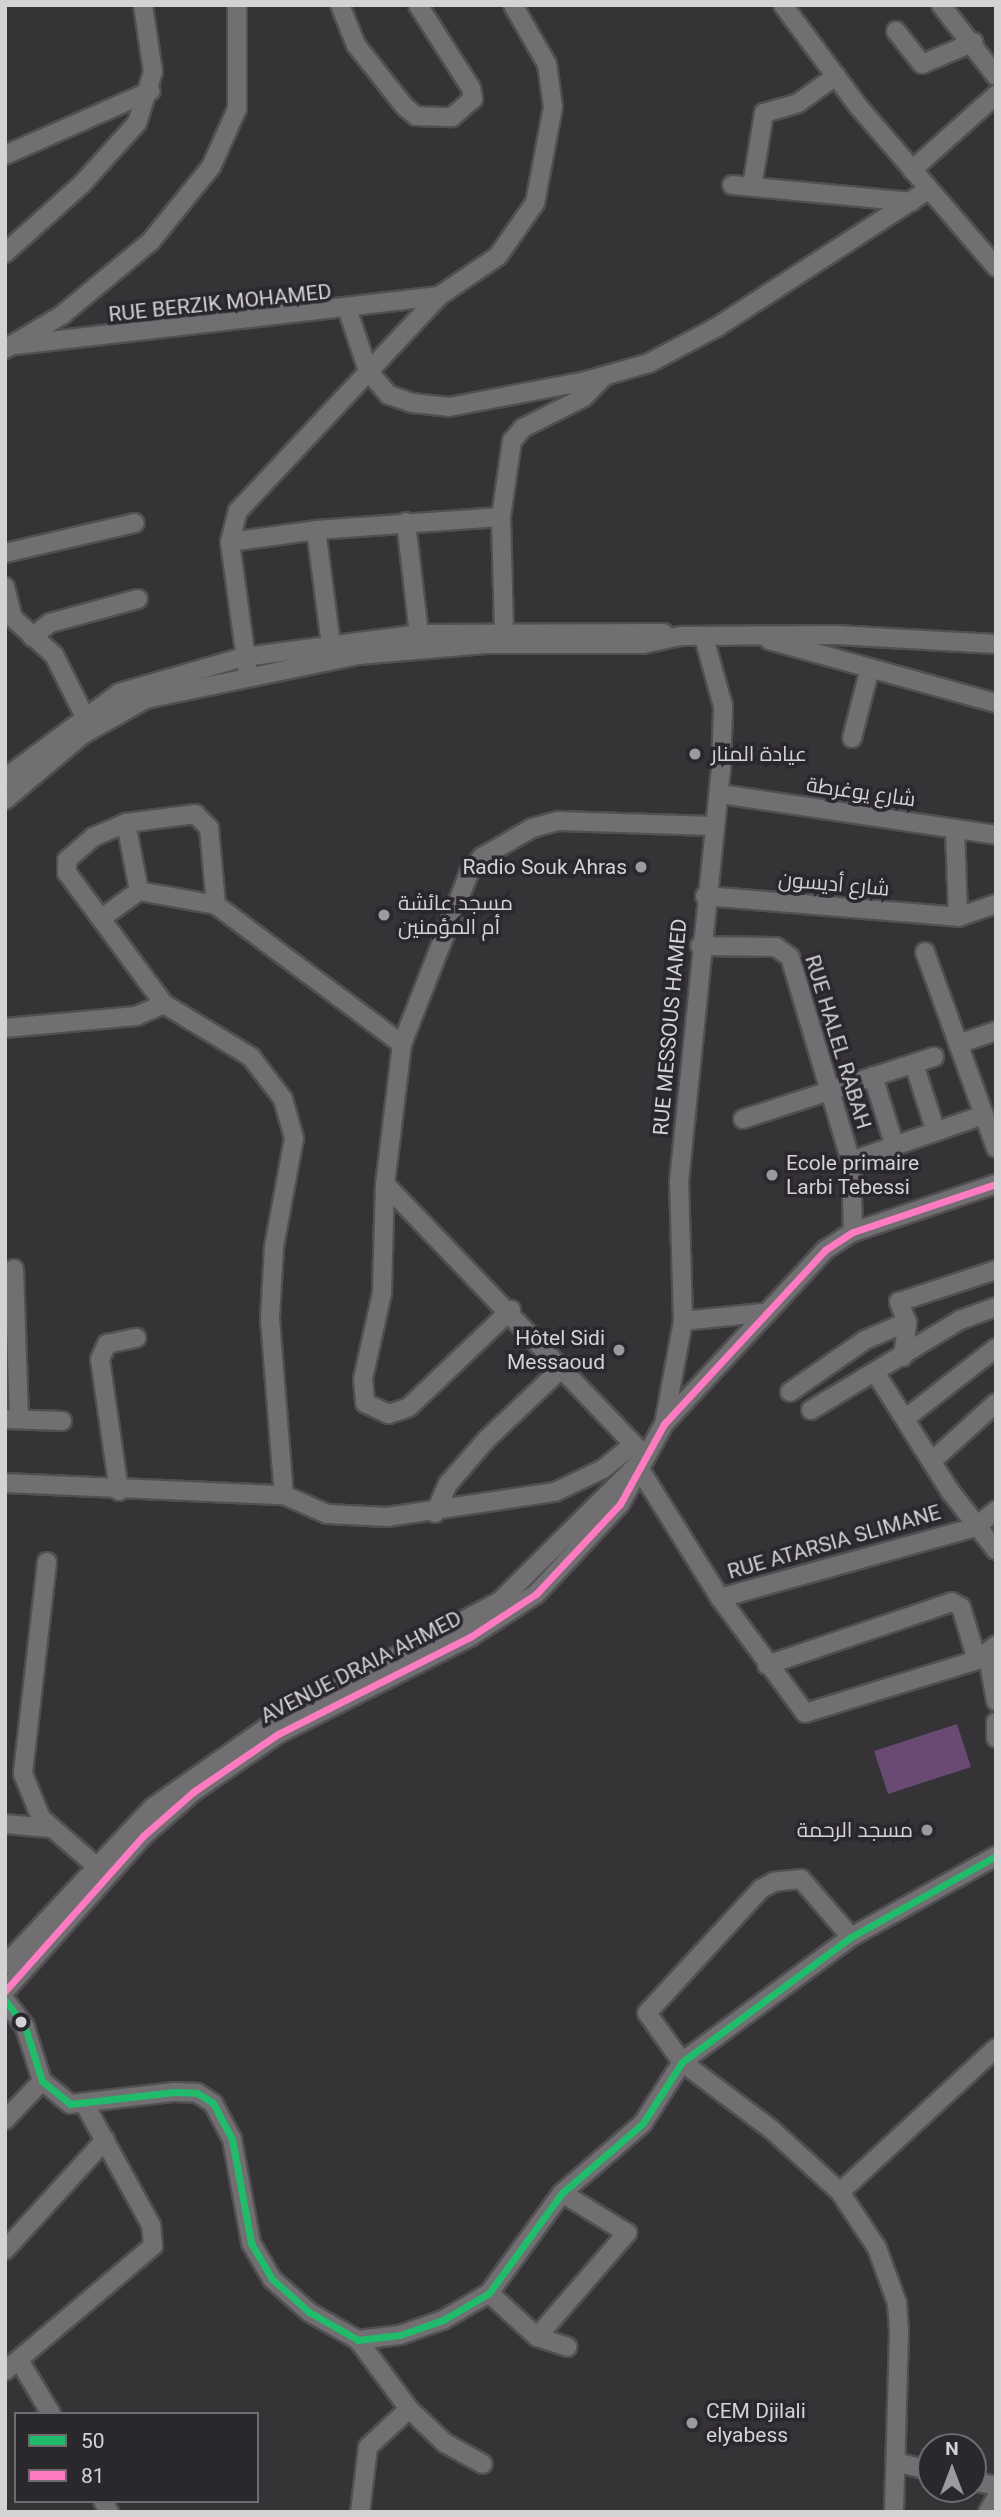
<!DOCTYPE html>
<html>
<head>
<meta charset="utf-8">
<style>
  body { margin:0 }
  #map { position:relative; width:1001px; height:2517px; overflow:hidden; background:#353336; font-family:Roboto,Cairo,sans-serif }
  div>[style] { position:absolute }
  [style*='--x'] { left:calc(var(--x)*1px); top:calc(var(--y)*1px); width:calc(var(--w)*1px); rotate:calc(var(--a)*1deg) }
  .green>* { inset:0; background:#684a73 }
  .roads { filter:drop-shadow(2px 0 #514f51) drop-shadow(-2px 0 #514f51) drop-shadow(0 2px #514f51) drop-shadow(0 -2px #514f51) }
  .minor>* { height:18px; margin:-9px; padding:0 9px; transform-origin:9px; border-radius:9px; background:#716f72 }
  .bus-1>* { height:7px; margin:-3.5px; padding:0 3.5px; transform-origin:3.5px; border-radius:3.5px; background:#20bc6c }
  .bus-2>* { height:7px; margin:-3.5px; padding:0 3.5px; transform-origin:3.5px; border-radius:3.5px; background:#fe7ac1 }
  .dots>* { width:19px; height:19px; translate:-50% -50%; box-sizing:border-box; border:4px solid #2b282d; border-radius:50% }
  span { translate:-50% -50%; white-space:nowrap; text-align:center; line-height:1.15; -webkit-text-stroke:7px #2b282d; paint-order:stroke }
  .street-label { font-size:21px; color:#d4d2d4 }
  .poi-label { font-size:21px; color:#d4d2d4 }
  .left { translate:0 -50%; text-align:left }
  .right { translate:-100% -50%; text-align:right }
  .frame { position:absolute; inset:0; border:7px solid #d4d2d4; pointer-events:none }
  .legend { position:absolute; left:14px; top:2412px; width:245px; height:91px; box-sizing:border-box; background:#2b282d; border:2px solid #6f6c70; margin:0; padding:9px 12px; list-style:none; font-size:21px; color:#d4d2d4 }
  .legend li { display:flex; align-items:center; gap:14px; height:35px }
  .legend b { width:35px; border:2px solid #6f6c70 }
  .north { position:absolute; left:917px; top:2433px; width:70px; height:70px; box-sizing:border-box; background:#2b282d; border:2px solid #6f6c70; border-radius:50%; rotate:0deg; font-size:19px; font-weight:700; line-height:28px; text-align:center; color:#d4d2d4 }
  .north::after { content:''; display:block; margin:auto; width:24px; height:32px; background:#9c9a9d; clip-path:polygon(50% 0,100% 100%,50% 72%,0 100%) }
</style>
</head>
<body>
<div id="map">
  <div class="green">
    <i style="clip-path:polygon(957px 1724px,971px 1767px,888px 1794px,874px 1751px)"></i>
  </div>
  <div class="roads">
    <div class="minor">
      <i style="--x:340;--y:5;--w:43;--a:68.2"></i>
      <i style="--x:356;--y:45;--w:79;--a:51.7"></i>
      <i style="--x:405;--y:107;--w:14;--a:39"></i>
      <i style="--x:416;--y:116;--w:36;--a:2"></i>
      <i style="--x:452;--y:117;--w:28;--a:-41"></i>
      <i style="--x:473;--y:99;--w:11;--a:-100"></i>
      <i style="--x:471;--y:88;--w:98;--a:-122.6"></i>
      <i style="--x:783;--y:5;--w:126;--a:53.4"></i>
      <i style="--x:858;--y:106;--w:212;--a:49.4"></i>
      <i style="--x:941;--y:5;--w:90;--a:52.2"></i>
      <i style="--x:896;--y:31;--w:42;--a:51.8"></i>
      <i style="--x:922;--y:64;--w:56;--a:-22.9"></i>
      <i style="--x:5;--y:155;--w:159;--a:-23.7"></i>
      <i style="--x:912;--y:170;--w:113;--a:-41.8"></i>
      <i style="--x:732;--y:185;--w:180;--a:5.4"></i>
      <i style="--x:752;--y:187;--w:75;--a:-80.8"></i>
      <i style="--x:764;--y:113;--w:35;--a:-16"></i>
      <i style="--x:798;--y:103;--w:47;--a:-35.4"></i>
      <i style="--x:5;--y:253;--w:103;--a:-41.9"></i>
      <i style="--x:82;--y:184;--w:82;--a:-48"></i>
      <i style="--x:137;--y:123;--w:53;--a:-72.6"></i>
      <i style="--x:153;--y:72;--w:68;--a:-98.5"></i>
      <i style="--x:348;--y:311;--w:63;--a:71.6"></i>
      <i style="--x:368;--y:371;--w:32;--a:49"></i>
      <i style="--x:389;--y:395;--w:24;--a:19"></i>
      <i style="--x:412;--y:403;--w:37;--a:6"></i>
      <i style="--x:449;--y:407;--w:139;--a:-10.7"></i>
      <i style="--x:586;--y:381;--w:66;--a:-15.9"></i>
      <i style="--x:649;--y:363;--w:77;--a:-27.9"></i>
      <i style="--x:717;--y:327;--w:252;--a:-33"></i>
      <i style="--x:16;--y:345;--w:426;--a:-6.6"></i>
      <i style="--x:5;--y:349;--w:66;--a:-30.8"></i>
      <i style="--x:62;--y:315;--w:116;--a:-39.7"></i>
      <i style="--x:151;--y:241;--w:95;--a:-51"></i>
      <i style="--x:211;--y:167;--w:64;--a:-65.9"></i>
      <i style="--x:237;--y:109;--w:104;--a:-90"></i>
      <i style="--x:406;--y:522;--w:113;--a:83.4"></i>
      <i style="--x:230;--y:542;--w:87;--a:-7.9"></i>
      <i style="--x:5;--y:553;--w:133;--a:-13"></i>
      <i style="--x:5;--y:587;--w:32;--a:76"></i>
      <i style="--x:13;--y:618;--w:55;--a:42.1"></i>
      <i style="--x:54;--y:655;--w:67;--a:63.4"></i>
      <i style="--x:504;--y:630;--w:113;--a:-91.5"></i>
      <i style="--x:501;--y:517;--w:77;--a:-81.8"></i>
      <i style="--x:512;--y:441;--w:17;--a:-50"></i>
      <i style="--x:523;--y:428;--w:68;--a:-26.9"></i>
      <i style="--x:584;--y:397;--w:29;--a:-46"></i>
      <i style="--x:32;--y:637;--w:23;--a:-38"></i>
      <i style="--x:50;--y:623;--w:91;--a:-15.3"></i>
      <i style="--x:769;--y:640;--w:236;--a:15.5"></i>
      <i style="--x:331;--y:644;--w:115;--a:-97.5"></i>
      <i style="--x:316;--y:530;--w:185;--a:-4"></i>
      <i style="--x:248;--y:674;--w:133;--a:-97.8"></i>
      <i style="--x:230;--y:542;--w:32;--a:-76"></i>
      <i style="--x:238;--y:511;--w:294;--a:-46.9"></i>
      <i style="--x:439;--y:296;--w:71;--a:-34.1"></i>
      <i style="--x:498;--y:256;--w:65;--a:-55.1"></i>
      <i style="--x:535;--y:203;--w:98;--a:-79.4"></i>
      <i style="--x:553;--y:107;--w:43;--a:-97.9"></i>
      <i style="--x:547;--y:64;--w:68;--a:-120"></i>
      <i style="--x:852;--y:738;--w:72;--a:-75.6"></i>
      <i style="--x:5;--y:778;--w:142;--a:-36.7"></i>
      <i style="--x:119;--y:693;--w:130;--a:-16.1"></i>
      <i style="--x:244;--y:657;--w:177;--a:-7.5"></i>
      <i style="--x:419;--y:634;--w:245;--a:-0.2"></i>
      <i style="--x:720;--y:794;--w:279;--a:8.4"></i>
      <i style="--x:5;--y:800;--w:101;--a:-40.2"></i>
      <i style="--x:82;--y:735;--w:73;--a:-29.4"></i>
      <i style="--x:146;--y:699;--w:217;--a:-11.7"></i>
      <i style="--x:358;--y:655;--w:128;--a:-4.9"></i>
      <i style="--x:486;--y:644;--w:157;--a:0"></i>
      <i style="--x:643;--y:644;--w:39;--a:-12"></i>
      <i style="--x:681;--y:636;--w:155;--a:-0.4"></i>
      <i style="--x:836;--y:635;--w:160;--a:3.2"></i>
      <i style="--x:126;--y:823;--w:69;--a:79.2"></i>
      <i style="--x:139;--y:891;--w:78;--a:10.3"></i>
      <i style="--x:216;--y:905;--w:232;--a:36.8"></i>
      <i style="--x:402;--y:1044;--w:141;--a:96.9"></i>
      <i style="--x:385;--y:1184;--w:109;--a:91.6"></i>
      <i style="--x:382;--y:1293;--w:88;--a:102.5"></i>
      <i style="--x:363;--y:1379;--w:24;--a:85"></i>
      <i style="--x:365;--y:1403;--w:26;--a:25"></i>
      <i style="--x:389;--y:1414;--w:21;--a:-19"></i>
      <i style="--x:409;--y:1407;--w:141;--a:-43.6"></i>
      <i style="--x:955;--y:829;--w:88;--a:88"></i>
      <i style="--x:705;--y:896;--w:254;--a:4.7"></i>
      <i style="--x:958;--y:917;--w:40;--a:-18.9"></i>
      <i style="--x:103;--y:917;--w:44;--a:-35.8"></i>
      <i style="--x:700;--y:946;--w:76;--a:0.8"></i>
      <i style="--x:776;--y:947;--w:17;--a:36"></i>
      <i style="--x:790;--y:957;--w:213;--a:73.4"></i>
      <i style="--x:851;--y:1161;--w:71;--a:88.4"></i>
      <i style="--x:925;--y:952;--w:208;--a:70.1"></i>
      <i style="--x:164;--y:1004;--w:163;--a:-126.5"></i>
      <i style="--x:67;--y:873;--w:13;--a:-90"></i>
      <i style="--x:67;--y:860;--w:35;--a:-41"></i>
      <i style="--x:93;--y:837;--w:36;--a:-23"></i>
      <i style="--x:126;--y:823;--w:70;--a:-7.4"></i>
      <i style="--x:195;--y:814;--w:20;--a:45"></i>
      <i style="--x:209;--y:828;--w:77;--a:84.8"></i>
      <i style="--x:5;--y:1028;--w:132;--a:-5.2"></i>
      <i style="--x:136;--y:1016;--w:30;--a:-23"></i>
      <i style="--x:164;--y:1004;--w:102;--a:31.3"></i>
      <i style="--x:251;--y:1057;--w:53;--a:52.7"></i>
      <i style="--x:283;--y:1099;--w:41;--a:74.2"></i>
      <i style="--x:294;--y:1138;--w:111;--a:100.4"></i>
      <i style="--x:274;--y:1247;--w:72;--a:93.2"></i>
      <i style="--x:270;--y:1319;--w:177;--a:85.5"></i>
      <i style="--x:402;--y:1044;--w:184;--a:-68.6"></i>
      <i style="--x:469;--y:873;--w:21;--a:-51"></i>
      <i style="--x:482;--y:857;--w:58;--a:-30.1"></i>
      <i style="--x:532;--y:828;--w:28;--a:-15"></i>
      <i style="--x:559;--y:821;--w:154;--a:1.9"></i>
      <i style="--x:958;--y:1044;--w:40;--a:-18.9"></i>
      <i style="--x:914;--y:1064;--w:71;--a:72.1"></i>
      <i style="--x:873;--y:1076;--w:74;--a:72.8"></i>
      <i style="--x:743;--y:1119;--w:201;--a:-18"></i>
      <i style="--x:851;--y:1161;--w:141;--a:-19.1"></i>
      <i style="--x:385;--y:1184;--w:371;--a:46.3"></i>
      <i style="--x:14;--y:1269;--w:150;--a:88.1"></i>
      <i style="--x:683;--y:1321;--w:77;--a:-5.9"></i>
      <i style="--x:903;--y:1357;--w:35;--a:-83"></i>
      <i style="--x:907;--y:1322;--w:22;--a:-112"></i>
      <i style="--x:899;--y:1302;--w:102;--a:-18.3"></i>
      <i style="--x:875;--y:1372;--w:141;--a:57.8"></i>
      <i style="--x:950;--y:1491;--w:75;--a:52.1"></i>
      <i style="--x:790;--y:1392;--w:91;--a:-34.7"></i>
      <i style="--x:865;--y:1340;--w:46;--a:-23.2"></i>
      <i style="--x:811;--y:1410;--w:174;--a:-31.1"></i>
      <i style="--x:960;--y:1320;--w:38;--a:-20"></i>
      <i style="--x:906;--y:1418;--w:114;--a:-37.9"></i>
      <i style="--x:5;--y:1419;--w:57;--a:2"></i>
      <i style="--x:664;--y:1424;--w:105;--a:-79.5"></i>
      <i style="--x:683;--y:1321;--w:139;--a:-91.6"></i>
      <i style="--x:679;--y:1182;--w:413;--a:-84.2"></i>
      <i style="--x:721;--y:771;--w:65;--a:-88.2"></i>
      <i style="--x:723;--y:706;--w:72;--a:-105.4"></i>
      <i style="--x:932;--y:1461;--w:86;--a:-42.2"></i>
      <i style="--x:637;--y:1465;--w:157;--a:58"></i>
      <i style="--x:720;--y:1598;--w:143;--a:53.5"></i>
      <i style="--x:805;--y:1713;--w:180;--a:-17.1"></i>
      <i style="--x:977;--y:1660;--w:24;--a:-38"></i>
      <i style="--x:5;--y:1483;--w:279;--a:2.5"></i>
      <i style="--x:284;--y:1495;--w:47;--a:23.8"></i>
      <i style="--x:327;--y:1514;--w:60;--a:2.9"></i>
      <i style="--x:387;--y:1517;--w:170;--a:-8.5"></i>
      <i style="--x:555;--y:1492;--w:53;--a:-25.6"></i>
      <i style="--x:603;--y:1469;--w:38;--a:-39"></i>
      <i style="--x:119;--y:1491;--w:133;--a:-98.2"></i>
      <i style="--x:100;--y:1359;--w:17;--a:-65"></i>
      <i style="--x:107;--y:1344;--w:30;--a:-12"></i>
      <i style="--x:435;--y:1513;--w:32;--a:-66"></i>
      <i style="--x:448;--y:1484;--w:58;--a:-49.2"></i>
      <i style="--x:486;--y:1440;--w:108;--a:-43.5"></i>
      <i style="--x:47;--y:1562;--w:213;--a:96.5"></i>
      <i style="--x:23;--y:1774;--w:48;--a:67.8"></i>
      <i style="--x:41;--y:1818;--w:73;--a:41.1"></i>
      <i style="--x:720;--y:1598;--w:266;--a:-15.5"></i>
      <i style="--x:976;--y:1527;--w:26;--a:-40"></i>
      <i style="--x:987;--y:1652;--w:50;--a:79.6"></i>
      <i style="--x:767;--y:1665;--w:195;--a:-18.8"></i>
      <i style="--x:952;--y:1602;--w:10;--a:29"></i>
      <i style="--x:961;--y:1607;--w:55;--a:73.2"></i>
      <i style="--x:996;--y:1722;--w:16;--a:90"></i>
      <i style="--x:5;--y:1824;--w:44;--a:5.2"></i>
      <i style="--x:851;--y:1937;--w:77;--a:-130.8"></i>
      <i style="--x:801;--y:1879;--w:27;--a:174"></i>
      <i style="--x:774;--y:1882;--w:15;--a:152"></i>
      <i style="--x:761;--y:1889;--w:168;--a:132.6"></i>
      <i style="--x:647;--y:2013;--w:60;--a:54.5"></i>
      <i style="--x:682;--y:2062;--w:111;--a:37"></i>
      <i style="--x:771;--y:2129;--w:93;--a:42.4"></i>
      <i style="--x:840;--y:2192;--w:67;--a:56.5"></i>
      <i style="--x:877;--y:2248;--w:59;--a:70"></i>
      <i style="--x:897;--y:2303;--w:29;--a:86"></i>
      <i style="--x:899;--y:2332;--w:180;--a:91.6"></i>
      <i style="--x:5;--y:1965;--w:216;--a:-46.9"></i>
      <i style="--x:153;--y:1807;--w:155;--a:-35"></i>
      <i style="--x:280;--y:1718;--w:249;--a:-28"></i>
      <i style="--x:500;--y:1601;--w:193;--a:-44.8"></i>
      <i style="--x:5;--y:1991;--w:208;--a:-48.3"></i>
      <i style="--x:143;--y:1836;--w:67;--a:-41.3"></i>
      <i style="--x:193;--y:1792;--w:103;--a:-34.3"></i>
      <i style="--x:278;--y:1734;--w:215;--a:-26.8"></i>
      <i style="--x:470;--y:1637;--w:79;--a:-33.1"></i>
      <i style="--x:536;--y:1594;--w:123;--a:-47"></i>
      <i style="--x:620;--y:1504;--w:91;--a:-61.2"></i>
      <i style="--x:664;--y:1424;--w:237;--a:-47.2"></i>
      <i style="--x:825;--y:1250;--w:33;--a:-33"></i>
      <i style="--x:853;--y:1232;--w:151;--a:-18.6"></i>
      <i style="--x:5;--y:2000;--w:34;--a:53"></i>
      <i style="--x:25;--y:2027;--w:57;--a:72.5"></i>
      <i style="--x:42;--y:2081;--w:36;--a:39"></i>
      <i style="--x:70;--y:2104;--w:105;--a:-6.6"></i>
      <i style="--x:174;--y:2092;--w:23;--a:2"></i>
      <i style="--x:197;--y:2093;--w:19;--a:32"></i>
      <i style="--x:213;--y:2103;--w:41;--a:62.2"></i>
      <i style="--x:232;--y:2139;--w:106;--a:79.6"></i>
      <i style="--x:251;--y:2243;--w:42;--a:59.7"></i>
      <i style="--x:272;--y:2279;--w:50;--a:41.7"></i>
      <i style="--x:309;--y:2312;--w:56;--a:29.7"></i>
      <i style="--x:358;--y:2340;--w:42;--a:-6.8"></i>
      <i style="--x:400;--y:2335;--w:46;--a:-19.2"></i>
      <i style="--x:443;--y:2320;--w:53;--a:-30.4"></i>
      <i style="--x:489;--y:2293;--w:124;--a:-53.9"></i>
      <i style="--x:562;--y:2193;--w:107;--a:-40.8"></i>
      <i style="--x:643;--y:2123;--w:72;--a:-57.4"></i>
      <i style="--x:682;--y:2062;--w:210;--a:-36.5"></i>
      <i style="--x:851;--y:1937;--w:166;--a:-29.2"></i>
      <i style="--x:5;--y:2120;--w:54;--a:-46.5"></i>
      <i style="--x:840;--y:2192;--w:212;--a:-42.7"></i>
      <i style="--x:5;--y:2250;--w:149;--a:-47.7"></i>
      <i style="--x:489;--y:2293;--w:65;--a:42.5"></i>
      <i style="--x:537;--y:2337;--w:32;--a:18"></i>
      <i style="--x:537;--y:2337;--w:138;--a:-49.1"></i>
      <i style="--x:627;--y:2233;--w:76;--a:-148.4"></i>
      <i style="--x:358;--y:2340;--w:86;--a:53.5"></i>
      <i style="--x:409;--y:2409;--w:50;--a:43.4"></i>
      <i style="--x:445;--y:2443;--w:43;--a:28.9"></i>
      <i style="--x:19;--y:2360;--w:63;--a:59.3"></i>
      <i style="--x:5;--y:2371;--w:194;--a:-40.2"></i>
      <i style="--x:153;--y:2246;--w:21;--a:-95"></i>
      <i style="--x:151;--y:2225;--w:135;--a:-118.8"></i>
      <i style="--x:896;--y:2462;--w:36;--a:14"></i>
      <i style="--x:973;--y:2481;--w:24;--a:12"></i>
      <i style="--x:103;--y:2501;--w:13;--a:61"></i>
      <i style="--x:360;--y:2512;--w:65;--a:-83"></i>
      <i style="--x:368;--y:2447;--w:56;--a:-42.8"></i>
      <i style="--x:988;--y:2512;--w:16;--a:-60"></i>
    </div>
  </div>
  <div class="bus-1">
    <i style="--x:5;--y:2000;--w:34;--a:53"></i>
    <i style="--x:25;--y:2027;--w:57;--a:72.5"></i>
    <i style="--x:42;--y:2081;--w:36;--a:39"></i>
    <i style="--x:70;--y:2104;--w:105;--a:-6.6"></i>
    <i style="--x:174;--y:2092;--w:23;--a:2"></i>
    <i style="--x:197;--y:2093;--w:19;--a:32"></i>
    <i style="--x:213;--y:2103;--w:41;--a:62.2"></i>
    <i style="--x:232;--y:2139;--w:106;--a:79.6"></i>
    <i style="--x:251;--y:2243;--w:42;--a:59.7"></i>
    <i style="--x:272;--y:2279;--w:50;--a:41.7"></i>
    <i style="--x:309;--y:2312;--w:56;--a:29.7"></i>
    <i style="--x:358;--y:2340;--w:42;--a:-6.8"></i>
    <i style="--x:400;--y:2335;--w:46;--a:-19.2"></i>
    <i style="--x:443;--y:2320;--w:53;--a:-30.4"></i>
    <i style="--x:489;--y:2293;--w:124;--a:-53.9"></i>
    <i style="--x:562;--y:2193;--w:107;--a:-40.8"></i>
    <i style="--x:643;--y:2123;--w:72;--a:-57.4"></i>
    <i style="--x:682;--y:2062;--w:210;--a:-36.5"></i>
    <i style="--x:851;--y:1937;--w:166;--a:-29.2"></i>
  </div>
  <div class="bus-2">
    <i style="--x:5;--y:1991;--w:208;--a:-48.3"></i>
    <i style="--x:143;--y:1836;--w:67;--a:-41.3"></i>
    <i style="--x:193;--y:1792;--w:103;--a:-34.3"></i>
    <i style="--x:278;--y:1734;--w:215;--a:-26.8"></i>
    <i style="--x:470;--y:1637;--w:79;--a:-33.1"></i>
    <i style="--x:536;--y:1594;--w:123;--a:-47"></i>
    <i style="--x:620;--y:1504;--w:91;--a:-61.2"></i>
    <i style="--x:664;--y:1424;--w:237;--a:-47.2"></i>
    <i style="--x:825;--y:1250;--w:33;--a:-33"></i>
    <i style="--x:853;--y:1232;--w:151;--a:-18.6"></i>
  </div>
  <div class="dots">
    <i style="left:695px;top:754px;background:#9c9a9d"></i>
    <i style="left:641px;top:867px;background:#9c9a9d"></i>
    <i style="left:384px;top:915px;background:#9c9a9d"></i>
    <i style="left:772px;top:1175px;background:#9c9a9d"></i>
    <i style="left:619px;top:1350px;background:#9c9a9d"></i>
    <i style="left:927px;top:1830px;background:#9c9a9d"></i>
    <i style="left:21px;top:2022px;background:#d4d2d4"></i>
    <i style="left:692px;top:2423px;background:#9c9a9d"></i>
  </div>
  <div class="street-label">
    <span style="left:220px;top:303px;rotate:-6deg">RUE BERZIK MOHAMED</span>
    <span style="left:861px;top:792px;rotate:8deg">شارع يوغرطة</span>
    <span style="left:834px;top:884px;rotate:5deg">شارع أديسون</span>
    <span style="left:670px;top:1027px;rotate:-85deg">RUE MESSOUS HAMED</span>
    <span style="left:838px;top:1042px;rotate:73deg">RUE HALEL RABAH</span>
    <span style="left:834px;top:1542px;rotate:-16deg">RUE ATARSIA SLIMANE</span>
    <span style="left:361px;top:1667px;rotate:-27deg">AVENUE DRAIA AHMED</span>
  </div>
  <div class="poi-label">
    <span class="left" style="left:711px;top:754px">عيادة المنار</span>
    <span class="right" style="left:627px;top:867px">Radio Souk Ahras</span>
    <span class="left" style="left:398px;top:915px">مسجد عائشة<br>أم المؤمنين</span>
    <span class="left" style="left:786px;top:1175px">Ecole primaire<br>Larbi Tebessi</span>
    <span class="right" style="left:605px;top:1350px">Hôtel Sidi<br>Messaoud</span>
    <span class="right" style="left:913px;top:1830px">مسجد الرحمة</span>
    <span class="left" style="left:706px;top:2423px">CEM Djilali<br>elyabess</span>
  </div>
  <div class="frame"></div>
  <ul class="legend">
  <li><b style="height:9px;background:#20bc6c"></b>50</li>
  <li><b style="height:9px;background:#fe7ac1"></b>81</li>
  </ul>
  <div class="north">N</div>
</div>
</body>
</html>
